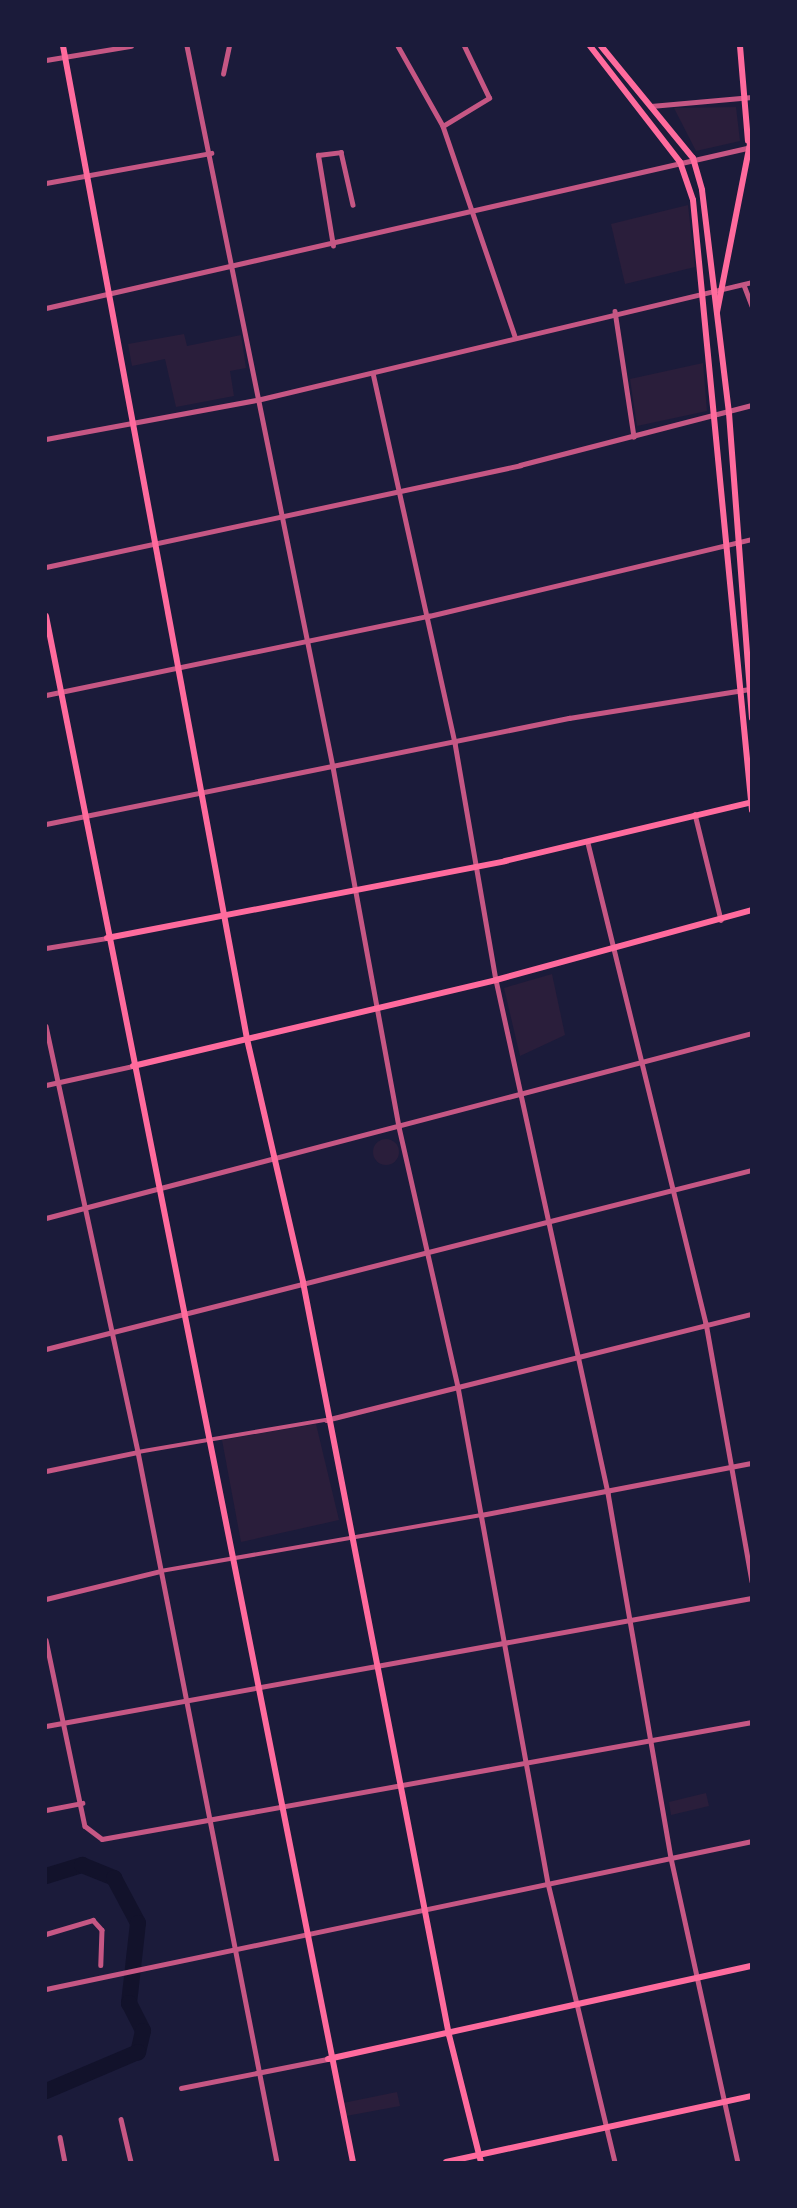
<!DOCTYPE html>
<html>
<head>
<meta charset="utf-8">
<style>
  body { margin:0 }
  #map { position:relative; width:797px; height:2208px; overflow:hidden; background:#1b1b3a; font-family:"Sofia Sans Condensed",sans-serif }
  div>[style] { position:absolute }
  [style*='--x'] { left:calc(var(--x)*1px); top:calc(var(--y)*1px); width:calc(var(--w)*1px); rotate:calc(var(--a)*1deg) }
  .green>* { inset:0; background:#2a1e3b }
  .round { border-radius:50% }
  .river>* { height:16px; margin:-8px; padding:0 8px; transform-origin:8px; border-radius:8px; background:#12122b }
  .pedestrian>* { height:3.5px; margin:-1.75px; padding:0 1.75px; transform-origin:1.75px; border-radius:1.75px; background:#c65784 }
  .minor>* { height:4.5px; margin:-2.25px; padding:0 2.25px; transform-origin:2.25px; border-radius:2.25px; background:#c65784 }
  .secondary>* { height:6px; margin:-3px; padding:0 3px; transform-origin:3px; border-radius:3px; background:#ff6b9d }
  .primary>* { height:6px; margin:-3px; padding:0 3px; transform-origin:3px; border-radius:3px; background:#ff6b9d }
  span { translate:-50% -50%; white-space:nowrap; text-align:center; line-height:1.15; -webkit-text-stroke:7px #1b1b3a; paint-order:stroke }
  .frame { position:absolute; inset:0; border:47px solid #1b1b3a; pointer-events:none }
</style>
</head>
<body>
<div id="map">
  <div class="green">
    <i style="clip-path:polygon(736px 107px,740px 141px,696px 151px,674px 108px)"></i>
    <i style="clip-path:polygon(688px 205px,695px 267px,625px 284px,611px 224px)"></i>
    <i style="clip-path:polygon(184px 334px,187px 346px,241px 335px,246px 368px,230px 371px,234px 396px,176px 407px,165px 359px,132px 366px,128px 344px)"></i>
    <i style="clip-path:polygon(703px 363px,707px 411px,637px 426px,630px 379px)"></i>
    <i style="clip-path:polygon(552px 974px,565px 1035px,520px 1056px,504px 988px)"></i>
    <i class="round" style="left:373px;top:1139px;width:26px;height:26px"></i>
    <i style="clip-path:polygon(316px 1424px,339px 1520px,241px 1542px,222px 1440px)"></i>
    <i style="clip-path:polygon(706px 1793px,709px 1806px,671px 1815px,669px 1802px)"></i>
    <i style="clip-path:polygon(397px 2092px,400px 2106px,346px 2116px,343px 2103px)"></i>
  </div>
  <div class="river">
    <i style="--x:46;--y:1876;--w:38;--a:-17"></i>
    <i style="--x:82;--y:1865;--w:35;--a:22"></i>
    <i style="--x:114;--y:1878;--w:51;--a:61.9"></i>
    <i style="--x:138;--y:1923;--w:81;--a:96.4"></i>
    <i style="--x:129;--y:2003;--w:31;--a:63"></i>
    <i style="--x:143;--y:2031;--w:22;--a:103"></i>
    <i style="--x:138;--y:2052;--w:100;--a:157"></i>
  </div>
  <div class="pedestrian">
    <i style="--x:138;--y:1452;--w:190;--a:-9.7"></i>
    <i style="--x:161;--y:1571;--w:325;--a:-9.9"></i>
  </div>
  <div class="minor">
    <i style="--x:187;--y:46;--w:736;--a:78.55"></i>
    <i style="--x:333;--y:767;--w:366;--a:79.6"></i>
    <i style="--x:399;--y:1127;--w:267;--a:77.2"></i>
    <i style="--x:458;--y:1387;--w:504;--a:79.72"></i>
    <i style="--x:548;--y:1883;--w:287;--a:76.5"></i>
    <i style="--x:398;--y:46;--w:92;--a:60.6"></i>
    <i style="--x:443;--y:126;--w:222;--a:71.1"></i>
    <i style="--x:46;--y:60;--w:86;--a:-9.4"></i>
    <i style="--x:223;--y:74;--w:29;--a:-78"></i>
    <i style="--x:651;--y:106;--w:101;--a:-5.1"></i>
    <i style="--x:443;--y:126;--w:54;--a:-31.3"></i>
    <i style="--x:489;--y:98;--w:58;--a:-115.7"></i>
    <i style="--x:46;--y:183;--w:168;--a:-10.3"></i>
    <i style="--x:333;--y:246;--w:92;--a:-99.4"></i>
    <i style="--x:318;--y:155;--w:23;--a:-7"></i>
    <i style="--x:341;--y:152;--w:54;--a:77.2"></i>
    <i style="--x:744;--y:285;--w:22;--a:69"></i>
    <i style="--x:46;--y:308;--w:723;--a:-12.86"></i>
    <i style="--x:615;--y:311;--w:127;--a:81.4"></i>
    <i style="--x:373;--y:373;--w:379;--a:77.5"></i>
    <i style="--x:455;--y:743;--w:241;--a:80.2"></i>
    <i style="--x:496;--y:980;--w:525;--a:77.68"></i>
    <i style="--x:608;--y:1493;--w:370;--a:80.2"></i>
    <i style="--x:671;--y:1858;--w:311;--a:77.6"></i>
    <i style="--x:46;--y:439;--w:215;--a:-10.5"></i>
    <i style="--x:257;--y:400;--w:509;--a:-13.41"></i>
    <i style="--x:46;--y:567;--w:485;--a:-12.1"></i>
    <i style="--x:520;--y:465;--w:240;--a:-14.5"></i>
    <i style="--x:46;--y:695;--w:391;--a:-11.7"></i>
    <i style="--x:429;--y:616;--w:332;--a:-13.4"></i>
    <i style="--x:695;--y:814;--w:109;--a:76.2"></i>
    <i style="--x:46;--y:824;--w:534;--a:-11.46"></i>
    <i style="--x:569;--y:718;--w:184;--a:-9.1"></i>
    <i style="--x:588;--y:843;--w:494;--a:76.2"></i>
    <i style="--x:706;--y:1323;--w:262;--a:79.9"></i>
    <i style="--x:46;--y:948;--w:62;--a:-9.3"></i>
    <i style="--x:46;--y:1026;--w:436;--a:77.8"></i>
    <i style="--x:138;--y:1452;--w:723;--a:78.92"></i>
    <i style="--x:46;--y:1085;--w:89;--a:-12.3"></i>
    <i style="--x:46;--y:1218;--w:730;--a:-14.68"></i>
    <i style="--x:46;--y:1349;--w:728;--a:-14.23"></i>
    <i style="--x:326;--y:1420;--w:439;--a:-14"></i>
    <i style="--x:46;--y:1471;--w:94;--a:-11.7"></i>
    <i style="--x:481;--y:1515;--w:276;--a:-10.9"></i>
    <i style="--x:46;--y:1599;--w:118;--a:-13.7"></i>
    <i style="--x:46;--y:1640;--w:190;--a:78.2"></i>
    <i style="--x:85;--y:1826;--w:21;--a:37"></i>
    <i style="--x:102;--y:1839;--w:660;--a:-10.2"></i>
    <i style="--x:46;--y:1726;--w:718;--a:-10.28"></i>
    <i style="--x:46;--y:1810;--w:37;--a:-11"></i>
    <i style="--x:46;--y:1934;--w:49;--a:-16.6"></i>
    <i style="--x:93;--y:1920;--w:13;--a:48"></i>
    <i style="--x:102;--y:1930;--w:35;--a:92"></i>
    <i style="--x:46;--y:1989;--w:721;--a:-11.84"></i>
    <i style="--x:181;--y:2088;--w:150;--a:-11.2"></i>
    <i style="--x:121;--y:2119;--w:44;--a:76.9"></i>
    <i style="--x:60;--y:2137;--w:25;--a:79"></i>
  </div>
  <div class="secondary">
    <i style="--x:63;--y:46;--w:1010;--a:79.5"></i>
    <i style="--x:247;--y:1039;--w:249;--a:77"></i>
    <i style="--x:303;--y:1282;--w:767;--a:79.03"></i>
    <i style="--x:449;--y:2035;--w:131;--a:75.9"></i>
    <i style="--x:740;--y:46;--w:95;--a:85.2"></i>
    <i style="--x:717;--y:312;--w:181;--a:-78.9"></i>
    <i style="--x:46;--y:616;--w:1576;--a:78.77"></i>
    <i style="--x:107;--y:938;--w:405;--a:-10.9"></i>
    <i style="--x:505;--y:861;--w:254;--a:-13.4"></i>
    <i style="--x:133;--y:1066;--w:373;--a:-13.3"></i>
    <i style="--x:496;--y:980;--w:265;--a:-15.3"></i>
    <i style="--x:328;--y:2059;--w:434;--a:-12.4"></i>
    <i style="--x:446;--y:2162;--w:313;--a:-12.2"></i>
  </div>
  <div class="primary">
    <i style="--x:590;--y:46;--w:147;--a:52.2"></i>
    <i style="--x:680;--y:162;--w:40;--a:71.1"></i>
    <i style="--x:693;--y:200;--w:613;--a:84.48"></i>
    <i style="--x:601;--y:46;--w:145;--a:50.6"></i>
    <i style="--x:693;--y:158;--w:33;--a:74"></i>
    <i style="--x:702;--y:190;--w:225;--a:83.1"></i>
    <i style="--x:729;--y:413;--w:306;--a:85.7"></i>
  </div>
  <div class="frame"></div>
</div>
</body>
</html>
